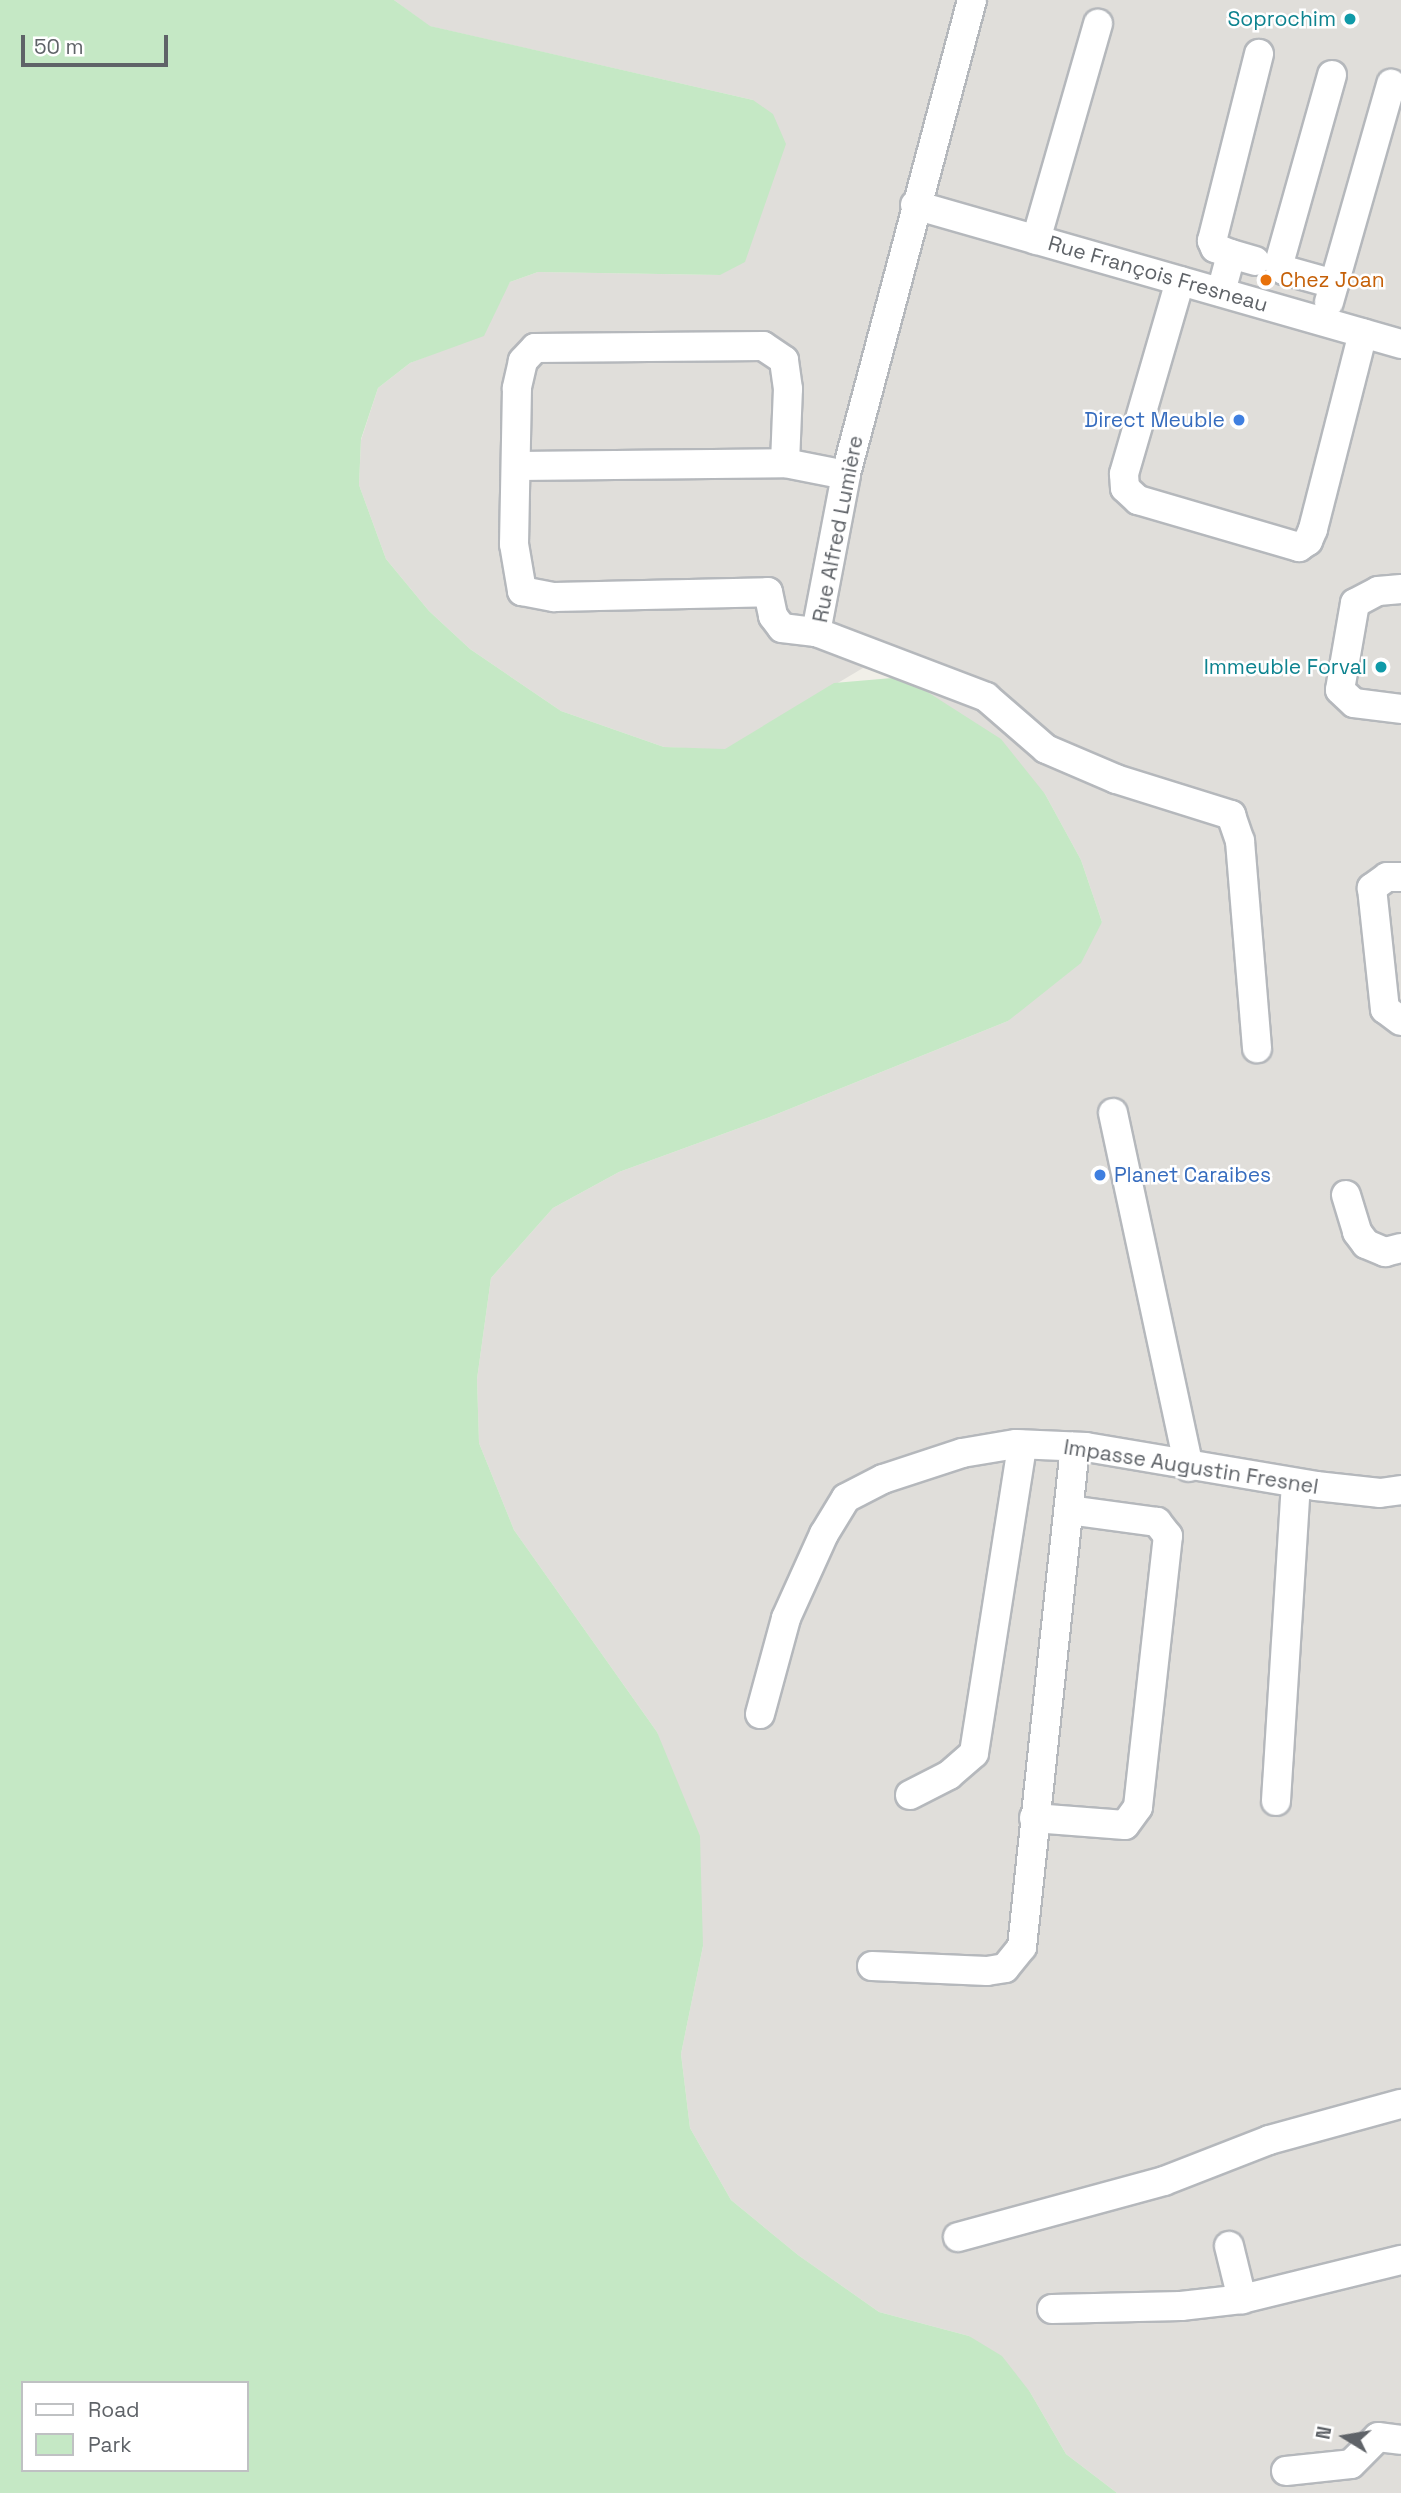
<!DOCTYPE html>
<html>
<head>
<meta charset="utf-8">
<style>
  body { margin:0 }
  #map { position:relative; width:1401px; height:2493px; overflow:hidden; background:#f1efe8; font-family:"Space Grotesk",sans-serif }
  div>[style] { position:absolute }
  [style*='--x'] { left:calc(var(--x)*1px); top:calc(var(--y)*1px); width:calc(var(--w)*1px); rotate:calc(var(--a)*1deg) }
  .industrial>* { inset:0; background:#e0deda }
  .green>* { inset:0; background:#c5e8c5 }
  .roads { filter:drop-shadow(2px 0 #b5b8bc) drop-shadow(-2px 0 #b5b8bc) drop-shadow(0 2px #b5b8bc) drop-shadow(0 -2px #b5b8bc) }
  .minor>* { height:28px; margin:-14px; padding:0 14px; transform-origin:14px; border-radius:14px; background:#fff }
  .dots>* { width:19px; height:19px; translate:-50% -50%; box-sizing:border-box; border:4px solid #fff; border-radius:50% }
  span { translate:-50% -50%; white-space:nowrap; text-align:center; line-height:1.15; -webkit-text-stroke:5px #fff; paint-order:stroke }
  .culture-label { font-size:21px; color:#0d838f }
  .right { translate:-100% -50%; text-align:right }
  .street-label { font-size:21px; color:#5f6368 }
  .food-label { font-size:21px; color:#c56008 }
  .left { translate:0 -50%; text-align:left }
  .shop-label { font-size:21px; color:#366cbe }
  .legend { position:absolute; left:21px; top:2381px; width:228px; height:91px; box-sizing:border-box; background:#fff; border:2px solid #bfc1c3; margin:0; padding:9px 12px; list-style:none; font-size:21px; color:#5f6368 }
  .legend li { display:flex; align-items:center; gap:14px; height:35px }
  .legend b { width:35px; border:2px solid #bfc1c3 }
  .north { position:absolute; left:1310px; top:2402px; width:70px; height:70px; -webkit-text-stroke:5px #fff; paint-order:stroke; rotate:281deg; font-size:19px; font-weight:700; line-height:28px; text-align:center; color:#5f6368 }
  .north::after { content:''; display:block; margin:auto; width:24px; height:32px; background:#5f6368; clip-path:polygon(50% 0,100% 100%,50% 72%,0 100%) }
  .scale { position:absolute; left:21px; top:35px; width:147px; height:32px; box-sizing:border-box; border:4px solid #5f6368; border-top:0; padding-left:9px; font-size:21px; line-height:24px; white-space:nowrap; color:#5f6368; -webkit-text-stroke:5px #fff; paint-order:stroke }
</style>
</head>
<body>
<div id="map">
  <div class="industrial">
    <i style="clip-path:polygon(394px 0,1401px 0,1401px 2493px,1117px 2493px,1066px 2454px,1030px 2392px,969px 2336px,879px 2312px,798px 2255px,731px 2200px,690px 2128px,681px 2054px,703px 1946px,657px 1732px,514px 1530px,479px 1443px,477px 1379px,491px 1278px,553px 1208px,619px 1172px,767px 1118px,1008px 1021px,1102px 922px,1081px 860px,1045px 794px,904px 677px,863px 668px,725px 750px,664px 747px,561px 711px,470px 649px,429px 611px,386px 559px,359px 485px,361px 440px,378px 388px,410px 363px,443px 350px,496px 306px,510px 282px,538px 272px,720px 275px,753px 100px,429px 26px)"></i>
  </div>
  <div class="green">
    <i style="clip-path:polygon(evenodd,0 0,394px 0,430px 26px,753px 100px,773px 114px,786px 144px,745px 262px,720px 275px,538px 272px,510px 282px,484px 336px,410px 363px,378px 388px,361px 439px,359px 485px,386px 559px,429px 611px,470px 649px,561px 711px,664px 747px,725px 749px,834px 683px,904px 677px,1001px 739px,1045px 794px,1081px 860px,1102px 922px,1081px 963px,1008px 1021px,767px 1118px,619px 1172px,553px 1208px,491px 1278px,477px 1379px,479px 1443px,514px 1530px,657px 1732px,700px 1836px,703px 1946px,681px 2054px,690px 2128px,731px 2200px,798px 2255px,879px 2312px,969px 2336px,1002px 2356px,1030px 2392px,1066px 2454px,1117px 2493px,0 2493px,0 0,23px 2383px,247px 2383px,247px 2470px,23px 2470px,23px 2383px)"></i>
  </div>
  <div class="roads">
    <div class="minor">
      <i style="--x:972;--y:0;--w:491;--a:104.9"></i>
      <i style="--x:846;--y:475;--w:160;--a:100.8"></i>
      <i style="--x:816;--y:632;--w:182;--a:20.9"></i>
      <i style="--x:986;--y:697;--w:79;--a:40.9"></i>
      <i style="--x:1046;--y:749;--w:76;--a:23.2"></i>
      <i style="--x:1116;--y:779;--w:121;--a:17.4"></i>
      <i style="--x:1231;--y:815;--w:28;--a:71"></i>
      <i style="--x:1240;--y:841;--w:208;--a:85.3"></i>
      <i style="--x:1332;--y:75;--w:196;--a:105.7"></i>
      <i style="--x:1279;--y:264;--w:8;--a:50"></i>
      <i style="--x:1284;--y:270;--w:52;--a:15.6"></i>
      <i style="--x:915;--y:205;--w:505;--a:15.96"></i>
      <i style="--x:1036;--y:240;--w:225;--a:-74"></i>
      <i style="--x:1231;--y:254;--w:25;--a:16"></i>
      <i style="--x:1180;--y:281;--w:201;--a:106.2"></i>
      <i style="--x:1124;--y:474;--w:14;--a:86"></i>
      <i style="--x:1125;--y:488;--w:18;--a:43"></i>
      <i style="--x:1138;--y:500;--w:168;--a:16.3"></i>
      <i style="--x:1299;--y:547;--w:11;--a:-34"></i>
      <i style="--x:1308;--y:541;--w:13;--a:-67"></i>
      <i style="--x:1313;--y:529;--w:202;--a:-75.7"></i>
      <i style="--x:1221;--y:292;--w:39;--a:-75"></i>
      <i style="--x:1231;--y:254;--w:17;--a:-159"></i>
      <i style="--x:1215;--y:248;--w:8;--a:-113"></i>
      <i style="--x:1212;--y:241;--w:193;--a:-75.9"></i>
      <i style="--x:1329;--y:302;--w:227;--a:-74.1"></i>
      <i style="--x:785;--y:463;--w:74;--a:-87.7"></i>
      <i style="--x:788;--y:389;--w:29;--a:-98"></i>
      <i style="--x:784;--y:360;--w:25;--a:-146"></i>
      <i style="--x:763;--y:346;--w:228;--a:179.5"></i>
      <i style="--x:535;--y:348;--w:18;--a:133"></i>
      <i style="--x:523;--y:361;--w:28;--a:103"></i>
      <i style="--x:517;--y:388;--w:156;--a:91.1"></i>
      <i style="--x:514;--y:544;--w:48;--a:80.3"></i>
      <i style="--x:522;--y:591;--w:33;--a:11"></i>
      <i style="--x:554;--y:597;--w:214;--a:-1.3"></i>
      <i style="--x:768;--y:592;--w:25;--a:78"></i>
      <i style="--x:773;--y:616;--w:15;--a:53"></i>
      <i style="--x:782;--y:628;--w:34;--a:7"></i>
      <i style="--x:518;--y:466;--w:267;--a:-0.6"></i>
      <i style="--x:785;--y:463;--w:62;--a:11.1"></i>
      <i style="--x:1401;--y:589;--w:23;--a:175"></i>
      <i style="--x:1378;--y:591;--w:26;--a:152"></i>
      <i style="--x:1355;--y:603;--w:88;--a:99.8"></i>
      <i style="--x:1340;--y:690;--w:19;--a:43"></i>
      <i style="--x:1354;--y:703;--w:47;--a:7.3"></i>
      <i style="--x:1401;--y:877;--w:14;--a:180"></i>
      <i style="--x:1387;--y:877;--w:19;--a:144"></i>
      <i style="--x:1372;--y:888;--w:122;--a:83.9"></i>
      <i style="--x:1385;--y:1009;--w:20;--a:37"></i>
      <i style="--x:1113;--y:1113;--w:362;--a:77.9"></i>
      <i style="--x:1346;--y:1195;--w:39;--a:73"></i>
      <i style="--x:1357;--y:1232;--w:15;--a:53"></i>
      <i style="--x:1366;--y:1244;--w:21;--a:23"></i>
      <i style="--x:1385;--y:1252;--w:16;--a:-14"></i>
      <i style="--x:760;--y:1714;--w:99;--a:-74.8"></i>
      <i style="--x:786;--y:1618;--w:92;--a:-65.7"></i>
      <i style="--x:824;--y:1534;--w:42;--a:-58.6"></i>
      <i style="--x:846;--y:1498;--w:42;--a:-27.2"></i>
      <i style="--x:883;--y:1479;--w:83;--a:-18.2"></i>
      <i style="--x:962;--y:1453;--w:55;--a:-9.5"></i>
      <i style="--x:1016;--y:1444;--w:70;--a:2.5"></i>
      <i style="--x:1086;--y:1447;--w:233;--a:9.6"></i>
      <i style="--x:1316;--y:1486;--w:64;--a:6.2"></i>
      <i style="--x:1380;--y:1493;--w:21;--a:-8"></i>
      <i style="--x:910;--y:1795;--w:44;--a:-27.1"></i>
      <i style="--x:949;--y:1775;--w:33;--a:-41"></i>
      <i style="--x:974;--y:1753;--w:312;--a:-81.1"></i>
      <i style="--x:1276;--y:1801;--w:318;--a:-86.4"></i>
      <i style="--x:1034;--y:1818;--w:91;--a:4.4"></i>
      <i style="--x:1125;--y:1825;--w:22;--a:-54"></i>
      <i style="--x:1138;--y:1807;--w:273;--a:-83.7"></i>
      <i style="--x:1168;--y:1536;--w:18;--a:-128"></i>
      <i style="--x:1157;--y:1522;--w:89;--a:-172.2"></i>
      <i style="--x:872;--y:1966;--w:115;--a:2.5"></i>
      <i style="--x:987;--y:1971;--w:18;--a:-9"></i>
      <i style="--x:1005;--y:1968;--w:27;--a:-51"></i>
      <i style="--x:1022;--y:1947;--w:503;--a:-83.95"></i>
      <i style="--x:958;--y:2237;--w:213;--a:-15.2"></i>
      <i style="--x:1164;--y:2181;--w:113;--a:-21.3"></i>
      <i style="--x:1269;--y:2140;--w:137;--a:-15.3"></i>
      <i style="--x:1229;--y:2246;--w:55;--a:76.2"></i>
      <i style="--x:1052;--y:2309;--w:129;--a:-1.3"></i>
      <i style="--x:1181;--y:2306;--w:61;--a:-6.5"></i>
      <i style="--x:1242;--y:2299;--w:164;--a:-13.8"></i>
      <i style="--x:1286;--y:2471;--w:65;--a:-6.1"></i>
      <i style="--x:1351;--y:2464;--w:38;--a:-45"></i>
      <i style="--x:1378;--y:2437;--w:23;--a:7"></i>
    </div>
  </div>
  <div class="dots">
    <i style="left:1350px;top:19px;background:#0f9aa8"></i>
    <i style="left:1266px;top:280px;background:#e8710a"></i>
    <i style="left:1239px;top:420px;background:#3f7fe0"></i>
    <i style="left:1381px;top:667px;background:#0f9aa8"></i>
    <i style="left:1100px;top:1175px;background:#3f7fe0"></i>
  </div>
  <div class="culture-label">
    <span class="right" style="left:1336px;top:19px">Soprochim</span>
    <span class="right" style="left:1367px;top:667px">Immeuble Forval</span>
  </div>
  <div class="street-label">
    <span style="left:1158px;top:274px;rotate:16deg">Rue François Fresneau</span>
    <span style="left:838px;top:529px;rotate:-79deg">Rue Alfred Lumière</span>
    <span style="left:1191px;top:1467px;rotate:9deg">Impasse Augustin Fresnel</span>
  </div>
  <div class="food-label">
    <span class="left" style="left:1280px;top:280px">Chez Joan</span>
  </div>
  <div class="shop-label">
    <span class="right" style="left:1225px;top:420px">Direct Meuble</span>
    <span class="left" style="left:1114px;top:1175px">Planet Caraibes</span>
  </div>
  <ul class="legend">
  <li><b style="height:9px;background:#fff"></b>Road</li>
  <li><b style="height:19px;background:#c5e8c5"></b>Park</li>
  </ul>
  <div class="north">N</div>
  <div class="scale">50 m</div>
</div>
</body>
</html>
